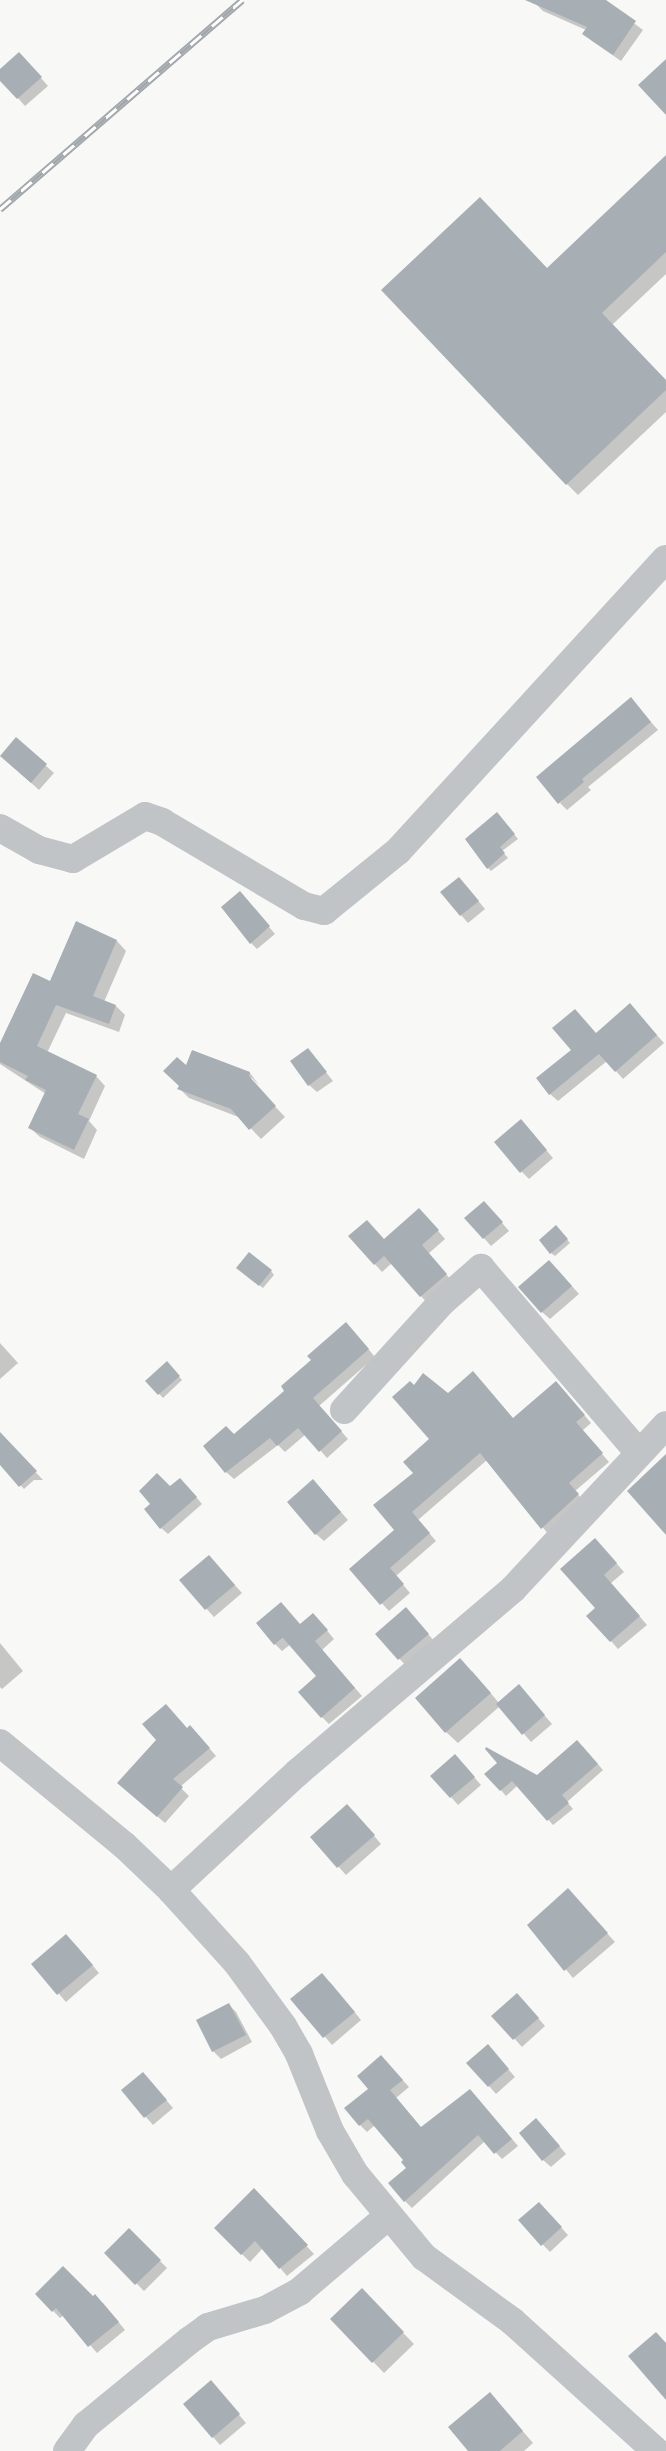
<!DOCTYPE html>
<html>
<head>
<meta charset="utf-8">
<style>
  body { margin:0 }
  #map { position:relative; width:666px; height:2451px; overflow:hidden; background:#f8f9f7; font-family:Manrope,sans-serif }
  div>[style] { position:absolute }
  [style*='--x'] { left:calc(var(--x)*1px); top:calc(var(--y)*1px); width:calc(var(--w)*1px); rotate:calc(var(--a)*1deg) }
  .shadow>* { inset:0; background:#0003 }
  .building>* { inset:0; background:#a8afb4 }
  .minor>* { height:28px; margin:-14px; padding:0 14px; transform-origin:14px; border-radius:14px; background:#c1c4c7 }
  .rail>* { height:7px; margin-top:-3.5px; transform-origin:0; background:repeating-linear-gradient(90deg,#fff 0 14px,#a3a8ad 0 28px); box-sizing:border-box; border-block:2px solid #a3a8ad }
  span { translate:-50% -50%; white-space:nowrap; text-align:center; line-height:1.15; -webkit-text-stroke:6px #fff; paint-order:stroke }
</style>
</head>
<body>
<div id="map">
  <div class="shadow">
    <i style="clip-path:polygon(537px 0,603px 0,643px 30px,621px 61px,592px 41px,584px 33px,586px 30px,543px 11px,536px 4px)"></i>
    <i style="clip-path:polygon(27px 62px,48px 86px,25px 106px,0 78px,0 71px)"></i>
    <i style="clip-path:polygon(666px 157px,666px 274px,612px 325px,666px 382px,666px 412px,578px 495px,567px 484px,548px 269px)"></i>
    <i style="clip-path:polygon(638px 707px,658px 730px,588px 787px,591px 790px,567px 810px,560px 803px)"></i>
    <i style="clip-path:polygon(16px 739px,54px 773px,39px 790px,9px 763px)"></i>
    <i style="clip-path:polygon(501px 818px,518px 839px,502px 851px,508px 858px,491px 871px,488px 868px)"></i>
    <i style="clip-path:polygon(466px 886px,485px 909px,468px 923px,461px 915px)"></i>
    <i style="clip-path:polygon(246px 900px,275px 934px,257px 949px,251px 943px)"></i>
    <i style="clip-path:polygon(77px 923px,117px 941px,126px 951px,104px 1002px,116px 1006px,125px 1015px,119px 1032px,66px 1013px,47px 1053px,96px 1076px,105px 1086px,89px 1121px,97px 1130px,84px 1159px,40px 1137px,30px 1128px,46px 1094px,0 1064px,0 1046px,51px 983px)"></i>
    <i style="clip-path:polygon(637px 1013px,664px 1043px,623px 1079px,607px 1061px,558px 1101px,550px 1094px,596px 1035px)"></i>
    <i style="clip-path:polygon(308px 1050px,333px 1081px,317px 1092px,309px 1085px)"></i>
    <i style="clip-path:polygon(187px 1068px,250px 1073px,259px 1085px,252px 1078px,248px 1078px,285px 1117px,261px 1139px,241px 1118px,189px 1098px,179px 1088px)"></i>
    <i style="clip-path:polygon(528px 1129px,553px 1158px,529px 1179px,522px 1172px)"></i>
    <i style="clip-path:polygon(491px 1210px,509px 1231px,491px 1246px,466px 1218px)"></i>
    <i style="clip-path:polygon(427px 1218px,445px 1239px,428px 1254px,453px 1282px,428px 1304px,392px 1263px,382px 1272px,350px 1236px,384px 1241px)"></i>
    <i style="clip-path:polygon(560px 1231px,570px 1243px,555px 1256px,551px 1253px)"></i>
    <i style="clip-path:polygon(557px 1269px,579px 1294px,550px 1319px,542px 1312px)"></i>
    <i style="clip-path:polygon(242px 1271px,271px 1271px,274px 1275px,263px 1288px)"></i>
    <i style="clip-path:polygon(353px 1331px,375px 1357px,319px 1406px,348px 1439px,327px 1458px,306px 1434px,285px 1452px,278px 1445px,234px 1479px,226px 1472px,234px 1436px,287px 1391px,313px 1361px)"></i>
    <i style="clip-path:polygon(0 1343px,18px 1363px,0 1379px)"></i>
    <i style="clip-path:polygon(167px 1363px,182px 1380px,163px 1398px,147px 1381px)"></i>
    <i style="clip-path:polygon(414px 1387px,448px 1395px,514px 1419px,563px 1390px,591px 1423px,582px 1431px,609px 1462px,575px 1491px,585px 1503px,549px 1535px,487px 1460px,418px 1520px,436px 1541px,396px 1576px,410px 1593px,389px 1611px,351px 1570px,396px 1530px,415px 1473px,431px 1439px)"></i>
    <i style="clip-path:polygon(2px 1436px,43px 1480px,34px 1480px,24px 1489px,0 1463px)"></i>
    <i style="clip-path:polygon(187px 1486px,202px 1504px,168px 1534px,161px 1528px,170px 1488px)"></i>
    <i style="clip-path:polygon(320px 1488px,348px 1520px,324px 1541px,316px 1534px)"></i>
    <i style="clip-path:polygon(603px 1548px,624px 1572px,611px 1583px,647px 1625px,618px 1649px,589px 1616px,597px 1609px)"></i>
    <i style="clip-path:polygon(216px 1564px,242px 1593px,214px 1617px,181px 1581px)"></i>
    <i style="clip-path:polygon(413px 1617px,435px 1642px,407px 1667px,377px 1634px)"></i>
    <i style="clip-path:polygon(320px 1622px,334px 1639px,322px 1650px,362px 1696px,329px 1724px,322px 1717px,319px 1677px,291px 1644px,282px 1651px,275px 1644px,300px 1626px)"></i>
    <i style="clip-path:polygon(0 1643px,23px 1671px,2px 1689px,0 1687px)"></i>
    <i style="clip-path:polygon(472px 1671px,499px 1703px,526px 1694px,552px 1724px,531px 1742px,500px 1706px,458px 1743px,446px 1732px)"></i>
    <i style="clip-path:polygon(187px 1730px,198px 1735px,216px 1756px,180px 1787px,189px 1796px,165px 1823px,127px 1790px)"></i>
    <i style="clip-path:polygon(583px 1747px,603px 1770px,567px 1802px,573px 1809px,553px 1825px,518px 1785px,506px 1796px,487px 1774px,499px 1763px,537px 1777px)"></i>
    <i style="clip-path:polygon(462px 1763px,481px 1785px,458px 1805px,451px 1797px)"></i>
    <i style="clip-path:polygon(355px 1813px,381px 1844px,346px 1875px,312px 1837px)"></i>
    <i style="clip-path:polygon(575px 1898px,615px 1942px,573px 1978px,529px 1925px)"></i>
    <i style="clip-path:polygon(74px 1943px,99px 1973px,66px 2002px,33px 1964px)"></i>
    <i style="clip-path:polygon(330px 1982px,361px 2020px,332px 2045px,293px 1999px)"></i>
    <i style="clip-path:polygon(525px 2003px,545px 2026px,522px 2047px,494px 2016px)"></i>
    <i style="clip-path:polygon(229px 2005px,236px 2012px,252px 2042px,221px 2059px,213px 2051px)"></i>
    <i style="clip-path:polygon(495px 2054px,515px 2077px,496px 2094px,489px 2086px)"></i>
    <i style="clip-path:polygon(388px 2064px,409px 2087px,396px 2098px,422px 2129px,477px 2098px,518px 2146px,502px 2159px,485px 2141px,412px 2208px,405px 2201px,408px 2168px,405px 2161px,375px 2125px,367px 2132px,360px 2125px,370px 2089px)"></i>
    <i style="clip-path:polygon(150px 2081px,173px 2108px,153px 2125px,123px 2091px)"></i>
    <i style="clip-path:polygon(544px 2128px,566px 2154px,551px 2167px,543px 2160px)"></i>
    <i style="clip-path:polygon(254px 2190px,314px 2254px,287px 2276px,263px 2248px,250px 2262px,216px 2228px)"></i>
    <i style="clip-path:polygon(546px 2211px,568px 2235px,550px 2252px,520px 2221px)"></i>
    <i style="clip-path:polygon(129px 2230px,167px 2268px,144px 2291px,106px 2253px)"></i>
    <i style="clip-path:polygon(362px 2291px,414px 2344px,384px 2373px,332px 2319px)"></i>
    <i style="clip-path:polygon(37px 2294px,93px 2298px,103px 2303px,125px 2330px,97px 2353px,64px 2315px,60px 2318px)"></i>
    <i style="clip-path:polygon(218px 2390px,246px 2423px,220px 2445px,213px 2437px)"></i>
    <i style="clip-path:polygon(501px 2406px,533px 2443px,524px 2451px,470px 2451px)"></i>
  </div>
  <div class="building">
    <i style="clip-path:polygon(525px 0,606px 0,636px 21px,613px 55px,582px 34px,587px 27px)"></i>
    <i style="clip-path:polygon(19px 52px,42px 77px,17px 99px,0 81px,0 69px)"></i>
    <i style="clip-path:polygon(666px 59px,666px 115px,638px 85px)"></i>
    <i style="clip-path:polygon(666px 155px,666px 252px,602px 313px,666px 380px,666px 390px,566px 485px,381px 290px,480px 197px,547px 268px)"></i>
    <i style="clip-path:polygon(631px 697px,651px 722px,582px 779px,584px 782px,558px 804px,536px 777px)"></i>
    <i style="clip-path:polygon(16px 737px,47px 764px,31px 783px,0 756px)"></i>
    <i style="clip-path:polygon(497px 812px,515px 834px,500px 847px,505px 853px,487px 869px,465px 839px)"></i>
    <i style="clip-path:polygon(459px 877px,479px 901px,460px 916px,440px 892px)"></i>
    <i style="clip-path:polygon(240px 891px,270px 926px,250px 944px,221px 907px)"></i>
    <i style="clip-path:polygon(76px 921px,117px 940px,93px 996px,116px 1005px,109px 1024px,56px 1005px,37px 1046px,97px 1075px,78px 1114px,89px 1119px,74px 1150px,28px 1128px,46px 1090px,25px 1080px,28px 1076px,0 1062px,0 1043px,33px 973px,50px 981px)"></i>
    <i style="clip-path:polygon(630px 1003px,657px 1035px,615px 1072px,599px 1054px,549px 1095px,536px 1078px,571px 1050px,552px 1028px,575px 1009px,596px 1033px)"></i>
    <i style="clip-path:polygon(308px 1048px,327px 1072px,308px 1086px,290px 1061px)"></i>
    <i style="clip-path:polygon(192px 1050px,250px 1072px,249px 1076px,276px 1106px,249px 1130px,231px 1109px,177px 1089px,179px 1086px,163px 1071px,177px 1057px,186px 1065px)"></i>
    <i style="clip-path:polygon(521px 1119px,547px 1150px,520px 1173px,494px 1142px)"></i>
    <i style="clip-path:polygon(484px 1201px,503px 1222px,483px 1239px,464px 1218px)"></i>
    <i style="clip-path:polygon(419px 1208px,439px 1230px,422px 1245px,447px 1274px,420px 1297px,384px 1256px,374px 1265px,348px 1236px,367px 1220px,384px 1239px)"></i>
    <i style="clip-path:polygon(556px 1225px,568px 1239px,550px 1254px,539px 1240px)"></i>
    <i style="clip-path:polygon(249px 1252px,272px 1270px,259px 1286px,236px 1268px)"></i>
    <i style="clip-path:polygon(549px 1260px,572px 1286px,541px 1313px,518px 1287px)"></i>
    <i style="clip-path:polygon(346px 1322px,369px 1349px,313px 1398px,342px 1431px,319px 1452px,298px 1428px,277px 1446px,270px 1438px,225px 1473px,203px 1446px,226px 1426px,234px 1434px,284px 1391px,281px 1386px,311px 1360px,307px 1356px)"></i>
    <i style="clip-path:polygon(167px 1361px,180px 1376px,158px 1395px,145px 1381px)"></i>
    <i style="clip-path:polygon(473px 1371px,513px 1418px,556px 1381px,585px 1415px,576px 1422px,603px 1453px,569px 1483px,579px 1494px,541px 1529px,480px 1453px,412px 1512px,430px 1533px,390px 1568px,404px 1584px,380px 1605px,349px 1569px,394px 1530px,373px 1505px,413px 1473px,403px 1462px,429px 1439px,392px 1397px,410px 1381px,414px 1385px,423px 1373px,448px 1393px)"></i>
    <i style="clip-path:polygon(0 1432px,37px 1471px,19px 1487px,0 1465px)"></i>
    <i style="clip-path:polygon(666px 1454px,666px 1535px,627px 1491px)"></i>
    <i style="clip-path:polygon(157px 1473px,170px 1486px,180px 1478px,197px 1497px,160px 1529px,144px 1509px,150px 1504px,139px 1491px)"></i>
    <i style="clip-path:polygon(313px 1479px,341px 1512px,315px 1535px,287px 1502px)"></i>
    <i style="clip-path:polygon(595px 1538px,617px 1563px,604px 1575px,640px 1616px,610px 1642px,586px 1616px,595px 1608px,560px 1569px)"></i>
    <i style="clip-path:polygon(209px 1555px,235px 1585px,205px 1610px,179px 1580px)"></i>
    <i style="clip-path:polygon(281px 1602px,300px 1624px,313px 1613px,328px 1630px,315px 1641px,355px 1688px,321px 1718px,298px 1692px,316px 1676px,283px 1638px,274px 1645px,256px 1623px)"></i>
    <i style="clip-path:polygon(406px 1607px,429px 1634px,398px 1660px,375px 1634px)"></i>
    <i style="clip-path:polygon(460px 1658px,491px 1693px,445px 1733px,415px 1698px)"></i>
    <i style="clip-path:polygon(519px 1684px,545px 1715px,522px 1735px,496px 1704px)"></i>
    <i style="clip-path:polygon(166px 1704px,187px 1728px,190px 1725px,210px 1748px,173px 1779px,183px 1787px,157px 1817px,117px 1783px,156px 1740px,142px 1724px)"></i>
    <i style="clip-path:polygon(577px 1740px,598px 1764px,562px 1795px,569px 1803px,547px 1821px,512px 1781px,500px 1791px,484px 1774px,497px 1763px,485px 1749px,486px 1747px,537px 1775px)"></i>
    <i style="clip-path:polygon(455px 1754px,475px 1777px,450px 1798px,430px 1776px)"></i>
    <i style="clip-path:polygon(347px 1804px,375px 1835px,337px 1868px,310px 1837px)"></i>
    <i style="clip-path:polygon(568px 1888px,608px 1933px,564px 1971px,527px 1925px)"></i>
    <i style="clip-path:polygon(66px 1934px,93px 1965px,57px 1995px,31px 1964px)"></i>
    <i style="clip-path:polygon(322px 1973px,355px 2012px,323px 2038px,290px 1999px)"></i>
    <i style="clip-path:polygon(517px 1993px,539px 2018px,513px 2040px,491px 2016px)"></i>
    <i style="clip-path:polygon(229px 2003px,246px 2035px,212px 2052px,196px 2020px)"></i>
    <i style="clip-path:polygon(488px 2044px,509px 2069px,488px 2087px,466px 2063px)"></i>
    <i style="clip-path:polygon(381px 2055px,403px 2080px,390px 2090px,421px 2127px,470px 2089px,512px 2139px,494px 2154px,478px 2135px,404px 2202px,388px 2183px,406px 2168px,401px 2162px,403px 2160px,368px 2119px,359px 2126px,344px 2108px,368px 2089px,357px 2076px)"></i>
    <i style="clip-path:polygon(143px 2072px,167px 2100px,144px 2118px,121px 2090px)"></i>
    <i style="clip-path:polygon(536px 2118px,560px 2146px,542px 2161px,519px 2133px)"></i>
    <i style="clip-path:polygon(254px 2188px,308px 2245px,279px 2269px,255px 2241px,241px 2255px,214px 2228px)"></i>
    <i style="clip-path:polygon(539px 2202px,562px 2227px,541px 2246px,518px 2220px)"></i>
    <i style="clip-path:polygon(129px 2228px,161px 2260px,135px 2285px,104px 2253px)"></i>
    <i style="clip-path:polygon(63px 2266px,93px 2296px,95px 2294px,119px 2322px,88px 2347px,56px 2308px,52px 2312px,35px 2294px)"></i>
    <i style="clip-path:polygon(362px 2288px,404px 2332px,372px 2363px,330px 2319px)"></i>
    <i style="clip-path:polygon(656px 2332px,666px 2343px,666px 2400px,628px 2356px)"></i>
    <i style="clip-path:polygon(211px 2380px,240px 2414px,212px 2438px,183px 2404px)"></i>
    <i style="clip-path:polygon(490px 2392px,523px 2431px,500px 2451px,468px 2451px,448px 2427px)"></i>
  </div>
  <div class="minor">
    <i style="--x:0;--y:828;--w:45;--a:29.4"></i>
    <i style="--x:39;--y:850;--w:35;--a:15"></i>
    <i style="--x:73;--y:859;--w:84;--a:-30.8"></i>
    <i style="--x:145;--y:816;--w:18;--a:19"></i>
    <i style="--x:162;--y:822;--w:165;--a:30.6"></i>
    <i style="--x:304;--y:906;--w:21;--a:14"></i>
    <i style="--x:324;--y:911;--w:95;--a:-39"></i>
    <i style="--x:398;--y:851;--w:396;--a:-47.5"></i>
    <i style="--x:344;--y:1410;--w:146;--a:-47.8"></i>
    <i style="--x:442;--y:1302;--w:52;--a:-41.1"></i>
    <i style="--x:481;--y:1268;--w:242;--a:49.5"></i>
    <i style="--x:0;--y:1743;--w:162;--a:39.5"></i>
    <i style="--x:125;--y:1846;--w:64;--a:43.7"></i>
    <i style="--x:171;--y:1890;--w:98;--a:47.9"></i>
    <i style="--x:237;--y:1963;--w:78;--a:53.9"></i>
    <i style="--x:283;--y:2026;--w:32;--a:60"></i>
    <i style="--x:299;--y:2054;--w:83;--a:68.1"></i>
    <i style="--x:330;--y:2131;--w:50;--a:59.8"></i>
    <i style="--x:355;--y:2174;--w:108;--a:50.3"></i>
    <i style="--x:424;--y:2257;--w:109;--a:36"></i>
    <i style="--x:512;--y:2321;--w:194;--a:42.1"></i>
    <i style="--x:171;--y:1890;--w:172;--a:-42.9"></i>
    <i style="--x:297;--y:1773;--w:284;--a:-40.4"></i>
    <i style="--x:513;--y:1589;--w:224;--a:-47"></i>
    <i style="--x:67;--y:2451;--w:32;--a:-54"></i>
    <i style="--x:86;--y:2425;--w:134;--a:-39.3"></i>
    <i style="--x:190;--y:2340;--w:22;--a:-36"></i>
    <i style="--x:208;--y:2327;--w:59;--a:-16.6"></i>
    <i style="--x:265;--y:2310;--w:40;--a:-28"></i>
    <i style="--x:300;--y:2291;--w:116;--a:-40.4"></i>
  </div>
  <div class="rail">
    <i style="--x:0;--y:209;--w:320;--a:-40.8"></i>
  </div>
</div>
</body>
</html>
